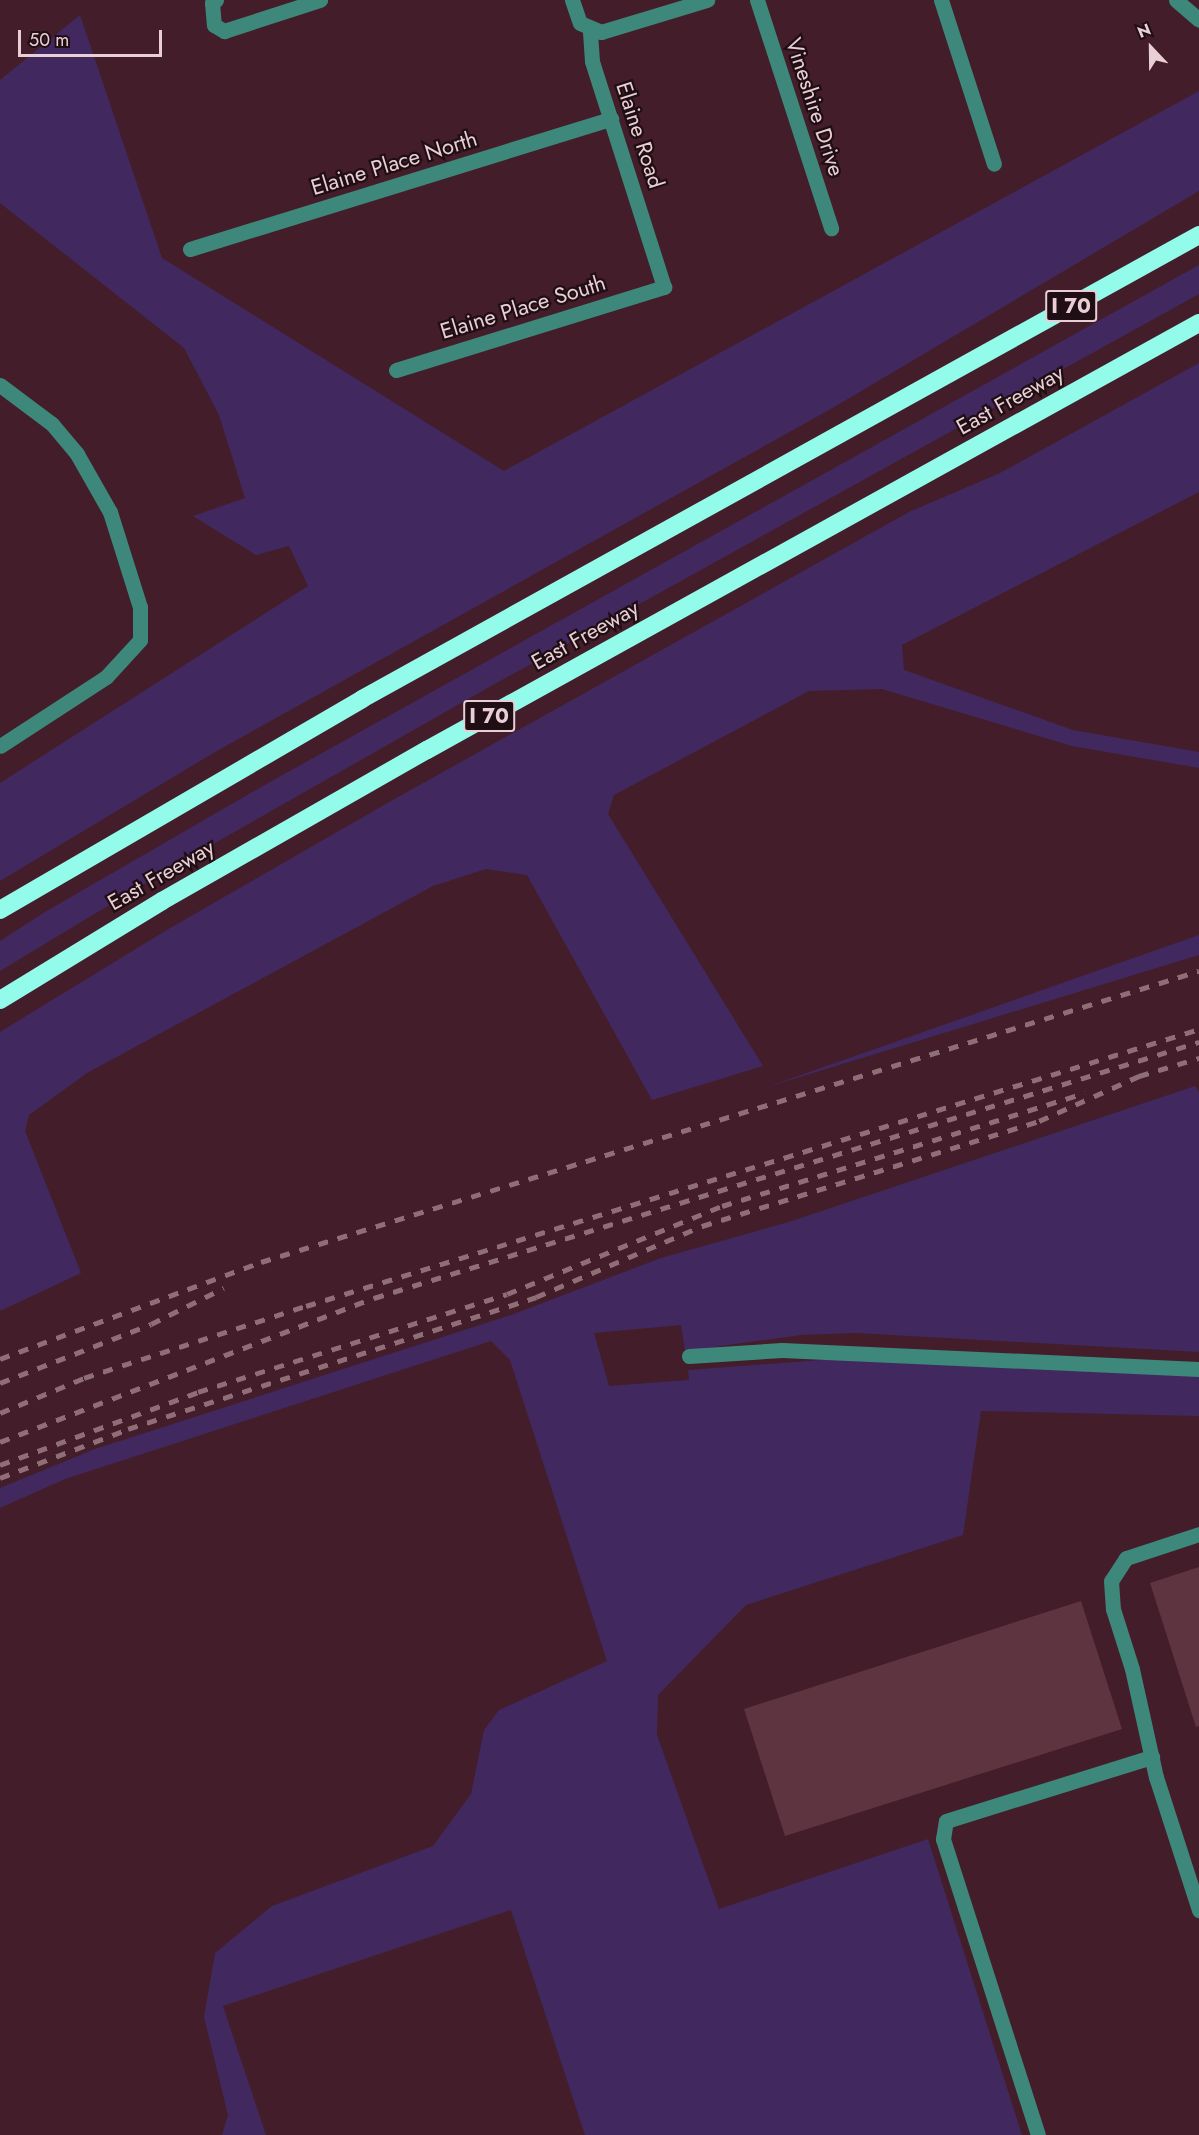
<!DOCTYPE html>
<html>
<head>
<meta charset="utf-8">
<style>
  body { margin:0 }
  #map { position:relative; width:1199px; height:2135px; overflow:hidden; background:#431d29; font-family:Jost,sans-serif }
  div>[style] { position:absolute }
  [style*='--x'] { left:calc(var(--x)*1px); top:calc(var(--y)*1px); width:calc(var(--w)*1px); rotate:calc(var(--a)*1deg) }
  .green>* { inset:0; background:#412960 }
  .building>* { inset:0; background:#5e3440 }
  .minor>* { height:15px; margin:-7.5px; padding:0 7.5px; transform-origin:7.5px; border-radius:7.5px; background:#3d877b }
  .highway>* { height:18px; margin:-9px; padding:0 9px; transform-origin:9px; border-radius:9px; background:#92fbe9 }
  .rail>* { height:4.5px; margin-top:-2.25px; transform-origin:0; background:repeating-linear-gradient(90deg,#8f6e77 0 10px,transparent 0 20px) }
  span { translate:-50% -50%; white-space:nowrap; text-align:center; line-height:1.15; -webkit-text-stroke:4.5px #1f0e13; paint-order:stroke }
  .shield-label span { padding:2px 4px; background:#1f0e13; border:2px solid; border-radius:4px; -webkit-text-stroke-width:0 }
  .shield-label { font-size:21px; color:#e9cfd5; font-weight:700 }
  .street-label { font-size:22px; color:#e9cfd5 }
  .north { position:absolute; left:1121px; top:18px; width:60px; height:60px; -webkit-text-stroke:4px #1f0e13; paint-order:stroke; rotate:338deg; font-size:16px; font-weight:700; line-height:24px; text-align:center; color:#e9cfd5 }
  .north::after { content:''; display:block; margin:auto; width:21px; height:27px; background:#e9cfd5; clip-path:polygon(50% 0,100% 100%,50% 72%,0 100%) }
  .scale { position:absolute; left:18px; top:30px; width:144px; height:27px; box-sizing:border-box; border:3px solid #e9cfd5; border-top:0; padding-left:8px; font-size:18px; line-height:21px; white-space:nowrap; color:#e9cfd5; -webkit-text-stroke:4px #1f0e13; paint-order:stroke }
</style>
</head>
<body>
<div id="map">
  <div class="green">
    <i style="clip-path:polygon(80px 15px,162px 258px,504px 471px,1199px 91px,1199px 191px,829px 410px,215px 752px,0 881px,0 783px,308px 586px,289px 546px,256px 555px,193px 516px,245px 498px,219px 415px,184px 348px,0 203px,0 80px)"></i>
    <i style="clip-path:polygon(1199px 265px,1199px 294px,484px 690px,164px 872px,0 971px,0 941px,45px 912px,270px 782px)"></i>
    <i style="clip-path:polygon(1199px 363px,1199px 492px,902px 645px,904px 670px,1073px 730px,1199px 752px,1199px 768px,1072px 746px,882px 689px,809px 691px,614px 795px,608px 814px,763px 1066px,652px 1100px,527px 875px,486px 869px,433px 886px,87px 1073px,29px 1115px,25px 1131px,81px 1273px,0 1311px,0 1032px,165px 931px,391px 801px,909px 512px,1000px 473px)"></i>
    <i style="clip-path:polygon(1199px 935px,1199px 955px,764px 1088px)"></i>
    <i style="clip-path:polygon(1195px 1086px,1199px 1092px,1199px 1352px,856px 1333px,801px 1335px,685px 1351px,681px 1325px,594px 1333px,609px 1386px,689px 1380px,688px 1370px,834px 1359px,1199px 1371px,1199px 1416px,981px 1411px,963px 1535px,746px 1605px,658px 1695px,657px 1735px,719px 1909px,928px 1839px,1022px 2135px,585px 2135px,511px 1910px,223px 2006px,266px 2135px,222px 2135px,228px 2115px,204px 2017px,215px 1953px,272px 1906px,433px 1846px,471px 1794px,484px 1730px,499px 1710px,607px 1661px,510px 1360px,491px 1341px,65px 1479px,0 1508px,0 1488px,95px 1449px,511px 1315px,661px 1258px,792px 1221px)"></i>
  </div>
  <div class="building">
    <i style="clip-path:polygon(1199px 1567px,1199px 1726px,1196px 1727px,1150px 1583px)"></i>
    <i style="clip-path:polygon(1081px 1601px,1122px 1729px,785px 1836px,744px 1709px)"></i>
  </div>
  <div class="minor">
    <i style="--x:216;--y:0;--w:5;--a:143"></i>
    <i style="--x:212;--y:3;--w:22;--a:85"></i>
    <i style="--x:214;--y:25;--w:12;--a:31"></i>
    <i style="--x:224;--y:31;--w:101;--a:-17.9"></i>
    <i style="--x:572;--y:0;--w:24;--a:71"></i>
    <i style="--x:580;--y:23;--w:23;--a:23"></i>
    <i style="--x:601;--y:32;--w:111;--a:-16.8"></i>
    <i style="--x:757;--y:0;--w:240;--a:72"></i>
    <i style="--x:941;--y:0;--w:172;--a:72.1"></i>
    <i style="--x:1176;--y:0;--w:30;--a:41"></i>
    <i style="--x:190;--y:249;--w:441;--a:-17.2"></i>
    <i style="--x:396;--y:370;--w:281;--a:-17.2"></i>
    <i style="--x:664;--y:287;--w:237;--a:-107.7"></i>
    <i style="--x:592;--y:61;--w:32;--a:-94"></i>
    <i style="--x:0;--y:385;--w:65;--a:36.9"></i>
    <i style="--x:52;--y:424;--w:39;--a:50"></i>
    <i style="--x:77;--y:454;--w:67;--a:60.4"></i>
    <i style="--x:110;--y:512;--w:100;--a:72.5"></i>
    <i style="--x:140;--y:607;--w:33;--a:90"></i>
    <i style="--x:140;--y:640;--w:50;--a:132.6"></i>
    <i style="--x:106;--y:677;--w:126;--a:146.9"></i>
    <i style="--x:689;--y:1356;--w:93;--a:-3.7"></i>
    <i style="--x:782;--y:1350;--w:417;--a:2.6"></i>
    <i style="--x:1199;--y:1534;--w:77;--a:161.8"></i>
    <i style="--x:1126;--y:1558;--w:27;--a:123"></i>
    <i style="--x:1111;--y:1581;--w:28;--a:86"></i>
    <i style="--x:1113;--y:1609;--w:63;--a:72.4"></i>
    <i style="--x:1132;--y:1669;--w:111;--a:77.5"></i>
    <i style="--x:1156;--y:1777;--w:140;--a:72.1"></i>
    <i style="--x:1038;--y:2135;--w:311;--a:-107.8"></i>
    <i style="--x:943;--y:1839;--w:18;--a:-81"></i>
    <i style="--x:946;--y:1821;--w:216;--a:-17.3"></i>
  </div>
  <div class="highway">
    <i style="--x:0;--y:910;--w:419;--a:-30.2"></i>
    <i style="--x:362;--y:699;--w:957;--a:-29"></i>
    <i style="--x:0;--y:1000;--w:190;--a:-31.4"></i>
    <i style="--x:162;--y:901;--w:305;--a:-29.7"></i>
    <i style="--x:427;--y:750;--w:882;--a:-28.95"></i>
  </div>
  <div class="rail">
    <i style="--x:0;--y:1359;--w:278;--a:-20.4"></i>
    <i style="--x:261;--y:1262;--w:982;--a:-17.24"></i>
    <i style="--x:0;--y:1383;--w:162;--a:-21.3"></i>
    <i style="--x:151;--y:1324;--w:81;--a:-26.3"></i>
    <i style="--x:0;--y:1413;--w:91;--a:-22.6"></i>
    <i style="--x:84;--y:1378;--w:233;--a:-18"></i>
    <i style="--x:306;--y:1306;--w:935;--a:-17.23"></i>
    <i style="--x:0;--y:1442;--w:401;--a:-21.1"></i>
    <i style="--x:374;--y:1298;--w:864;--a:-17.24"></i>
    <i style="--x:0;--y:1465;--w:211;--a:-20.2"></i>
    <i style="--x:198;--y:1392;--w:324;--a:-17.6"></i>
    <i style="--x:507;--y:1294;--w:232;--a:-22.3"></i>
    <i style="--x:722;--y:1206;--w:380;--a:-17.3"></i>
    <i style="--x:0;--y:1478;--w:137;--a:-20.9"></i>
    <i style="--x:128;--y:1429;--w:429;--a:-17.9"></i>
    <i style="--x:536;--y:1297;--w:181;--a:-23.2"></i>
    <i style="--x:702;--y:1226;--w:353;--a:-17.3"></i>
    <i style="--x:1039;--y:1121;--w:110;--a:-24.2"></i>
    <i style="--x:1139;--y:1076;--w:63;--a:-16.7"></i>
  </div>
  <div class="shield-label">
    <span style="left:1071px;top:306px">I 70</span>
    <span style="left:489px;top:716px">I 70</span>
  </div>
  <div class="street-label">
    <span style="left:815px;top:107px;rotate:72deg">Vineshire Drive</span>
    <span style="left:640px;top:135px;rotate:72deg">Elaine Road</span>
    <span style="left:394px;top:163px;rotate:-17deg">Elaine Place North</span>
    <span style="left:523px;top:307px;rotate:-17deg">Elaine Place South</span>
    <span style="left:1010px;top:400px;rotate:-29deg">East Freeway</span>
    <span style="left:585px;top:635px;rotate:-29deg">East Freeway</span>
    <span style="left:161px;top:875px;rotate:-30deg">East Freeway</span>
  </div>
  <div class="north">N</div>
  <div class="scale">50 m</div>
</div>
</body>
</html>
